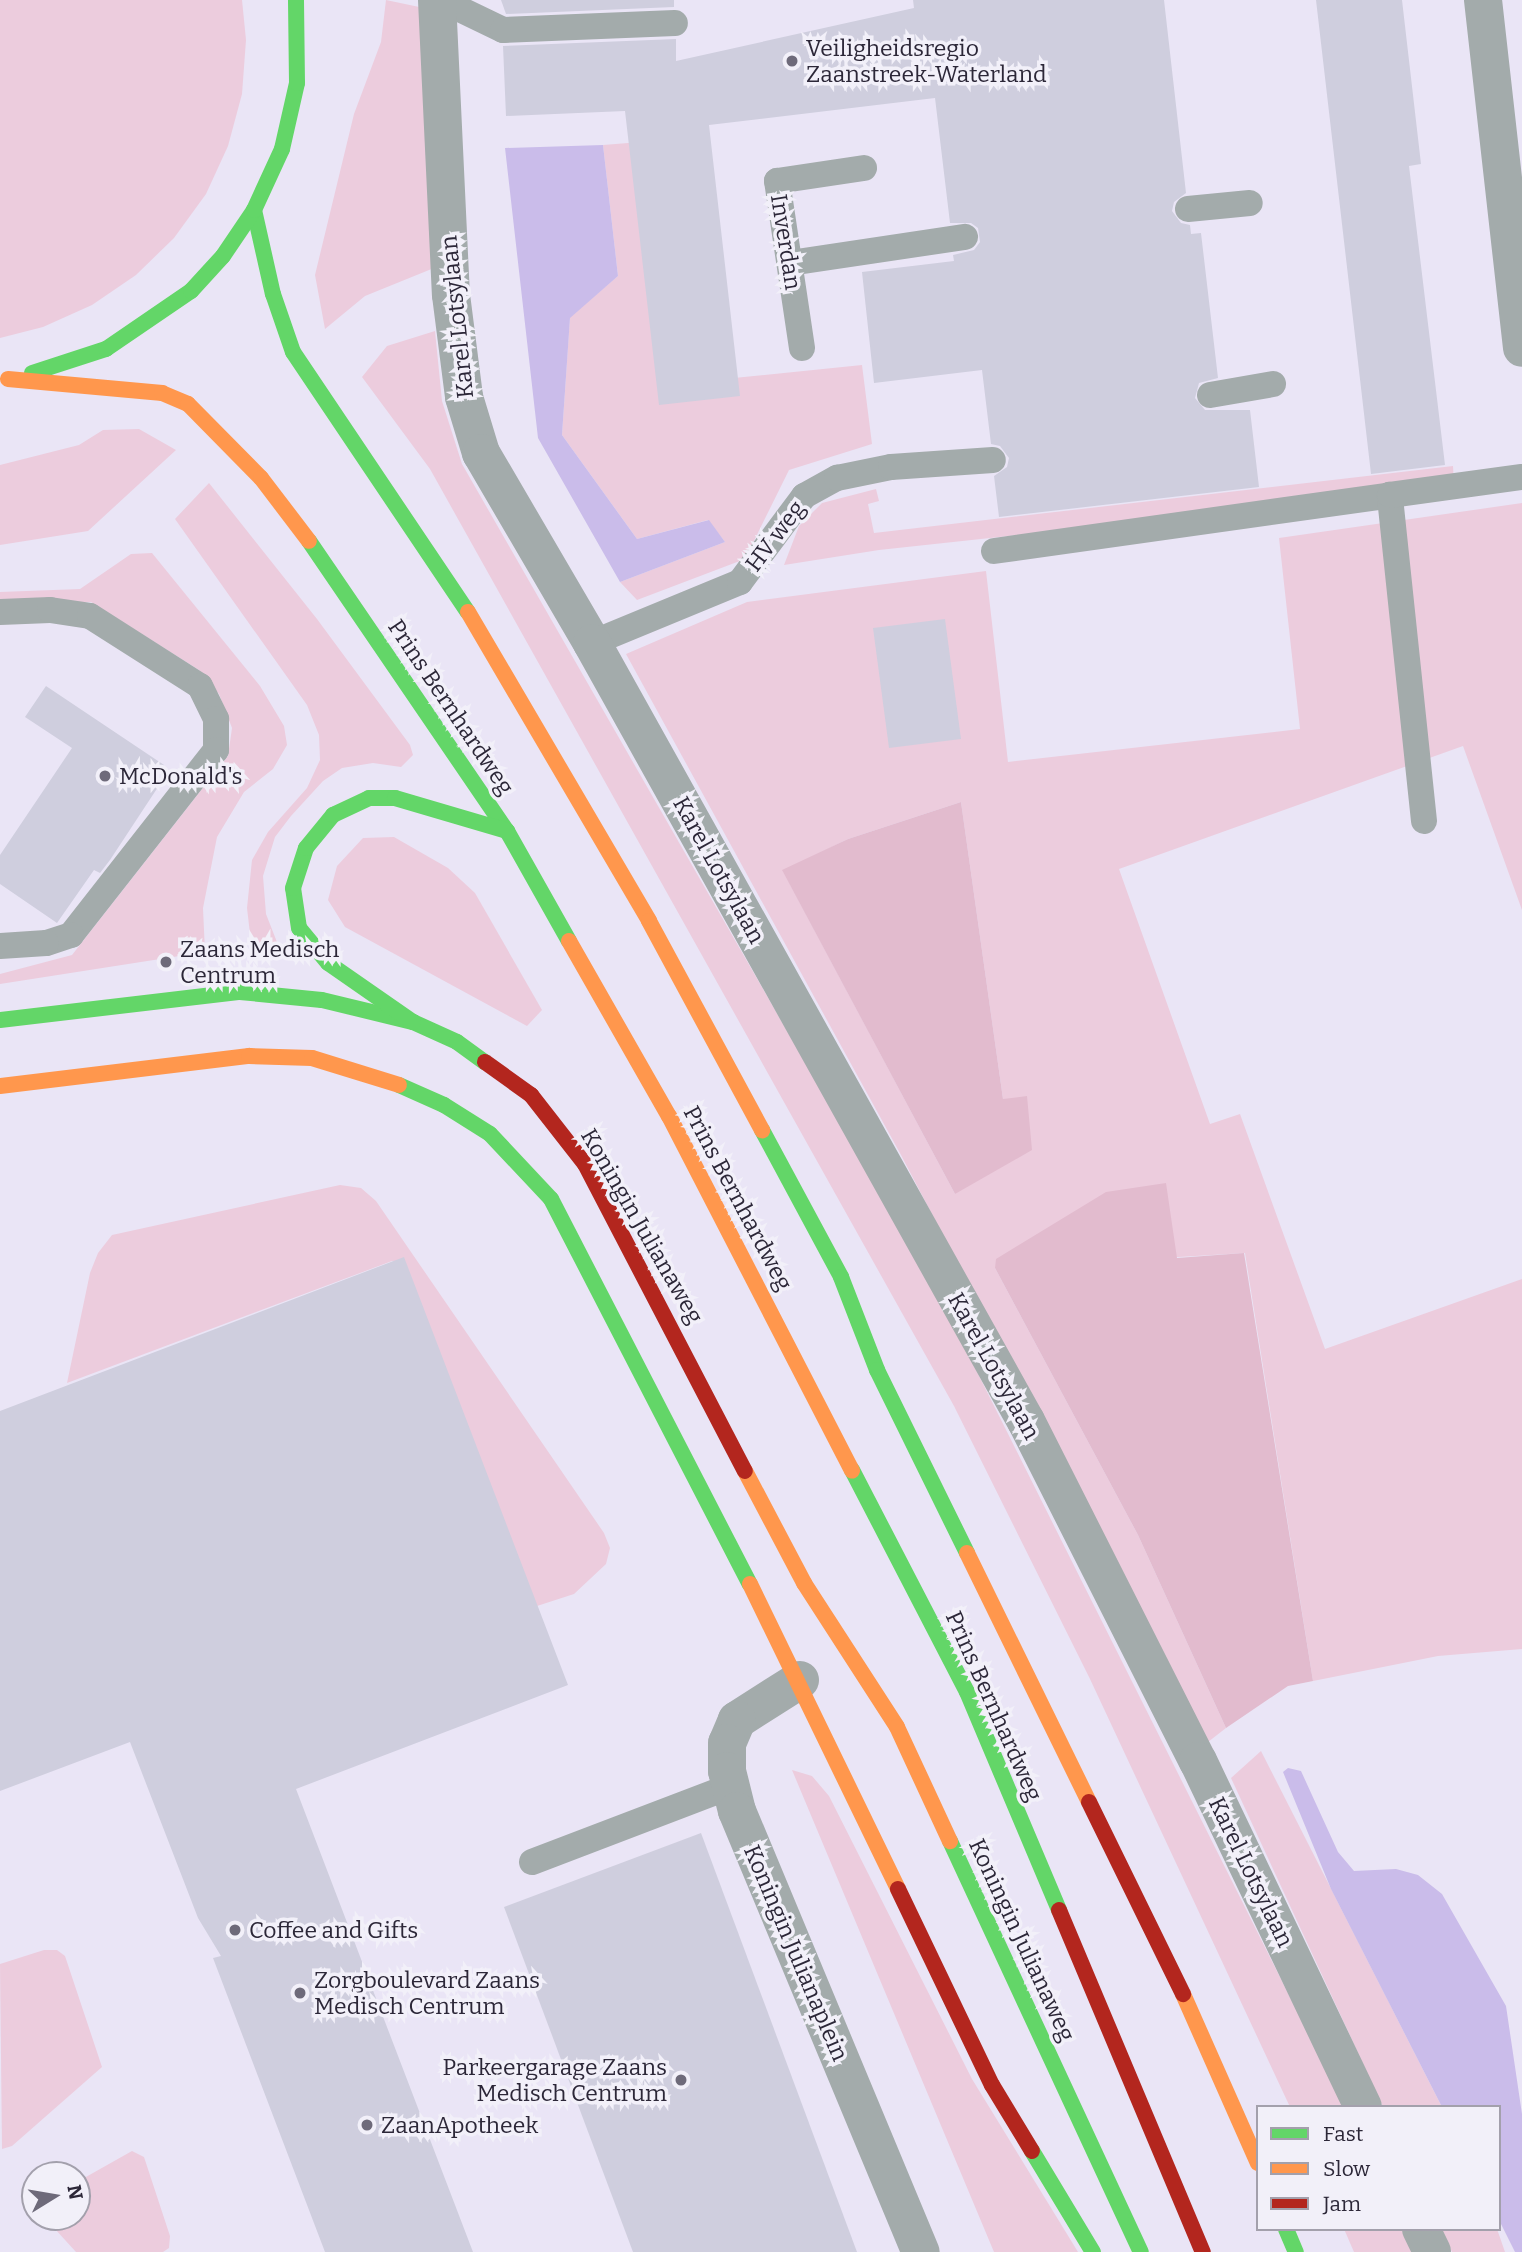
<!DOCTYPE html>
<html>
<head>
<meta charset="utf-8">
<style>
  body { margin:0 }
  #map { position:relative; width:1522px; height:2252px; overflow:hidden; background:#eae5f6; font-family:Bitter,serif }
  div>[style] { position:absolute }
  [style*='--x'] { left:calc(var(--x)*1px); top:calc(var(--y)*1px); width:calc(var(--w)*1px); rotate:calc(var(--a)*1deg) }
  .green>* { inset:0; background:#ecccdd }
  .forest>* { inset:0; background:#e2bbce }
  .water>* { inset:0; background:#cabcea }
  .building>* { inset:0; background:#cfcede }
  .lane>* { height:26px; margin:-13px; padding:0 13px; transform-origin:13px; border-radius:13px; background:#a3abab }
  .street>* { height:38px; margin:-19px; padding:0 19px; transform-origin:19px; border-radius:19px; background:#a3abab }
  .fast>* { height:16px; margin:-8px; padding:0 8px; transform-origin:8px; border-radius:8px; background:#63d668 }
  .slow>* { height:16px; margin:-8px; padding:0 8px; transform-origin:8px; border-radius:8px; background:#ff974d }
  .jam>* { height:16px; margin:-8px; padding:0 8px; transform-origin:8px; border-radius:8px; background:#b3261e }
  .dots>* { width:19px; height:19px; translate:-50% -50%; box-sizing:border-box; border:4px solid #f2f0f9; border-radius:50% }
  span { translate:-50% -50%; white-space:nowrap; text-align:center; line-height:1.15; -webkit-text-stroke:7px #f2f0f9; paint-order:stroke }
  .poi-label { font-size:23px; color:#2c2738 }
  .left { translate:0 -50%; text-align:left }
  .right { translate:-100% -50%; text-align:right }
  .street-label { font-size:23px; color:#2c2738 }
  .legend { position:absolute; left:1256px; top:2105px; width:245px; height:126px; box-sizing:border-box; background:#f2f0f9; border:2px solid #a3a0ac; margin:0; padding:9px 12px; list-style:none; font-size:21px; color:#2c2738 }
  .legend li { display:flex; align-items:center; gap:14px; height:35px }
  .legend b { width:35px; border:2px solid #a3a0ac }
  .north { position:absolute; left:21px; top:2161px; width:70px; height:70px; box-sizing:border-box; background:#f2f0f9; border:2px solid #a3a0ac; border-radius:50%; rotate:79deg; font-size:19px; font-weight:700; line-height:28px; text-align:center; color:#2c2738 }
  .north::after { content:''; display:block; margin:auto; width:24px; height:32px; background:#6e6a7a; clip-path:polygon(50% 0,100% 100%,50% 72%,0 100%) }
</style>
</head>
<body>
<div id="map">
  <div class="green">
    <i style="clip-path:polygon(0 0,242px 0,246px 40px,242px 94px,228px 146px,206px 194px,174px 238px,136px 275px,92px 305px,43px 327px,0 338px)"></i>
    <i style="clip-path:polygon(386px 0,424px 8px,434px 268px,365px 296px,325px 329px,315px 275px,354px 114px,381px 42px)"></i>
    <i style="clip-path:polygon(706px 122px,734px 378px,862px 365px,872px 444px,789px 470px,745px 559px,637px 600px,620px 582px,725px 542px,708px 520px,637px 539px,562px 435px,570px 317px,618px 276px,603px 145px,678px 139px)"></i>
    <i style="clip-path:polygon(435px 331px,442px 401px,462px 464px,939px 1296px,1345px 2107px,1290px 2107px,1090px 1679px,954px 1406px,430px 469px,362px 377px,387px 346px)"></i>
    <i style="clip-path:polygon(139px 429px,176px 450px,88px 531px,0 545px,0 465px,79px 445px,103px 430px)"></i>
    <i style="clip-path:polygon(1453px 466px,1454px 485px,1390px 495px,879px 550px,784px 565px,799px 526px,822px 503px,876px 489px,879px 501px,868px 504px,874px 533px)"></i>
    <i style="clip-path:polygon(209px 483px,317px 619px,410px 745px,413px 755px,401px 767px,373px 763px,342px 768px,323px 781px,291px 816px,275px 837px,263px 876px,266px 914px,282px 955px,253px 959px,247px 908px,252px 860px,268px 832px,307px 788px,320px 760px,319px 735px,307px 705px,175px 519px)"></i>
    <i style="clip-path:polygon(evenodd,1522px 503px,1522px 910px,1463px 746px,1119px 869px,1210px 1124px,1240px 1114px,1325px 1349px,1522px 1279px,1522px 1649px,1438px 1656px,1313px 1681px,1245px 1253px,995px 1268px,1138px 1535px,1226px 1728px,1208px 1742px,901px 1155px,626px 654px,747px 602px,986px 571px,1008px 762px,1300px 729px,1279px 538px,1522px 503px,961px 802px,1003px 1099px,955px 1194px,783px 871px,848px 839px,961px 802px)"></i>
    <i style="clip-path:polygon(152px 553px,260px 686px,284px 726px,287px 745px,273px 769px,244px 792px,217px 837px,203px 908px,205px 952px,0 984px,0 974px,72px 955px,228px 756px,232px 728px,219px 694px,199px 670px,91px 602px,0 602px,0 592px,80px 589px,131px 554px)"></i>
    <i style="clip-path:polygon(394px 837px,448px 868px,475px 893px,542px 1010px,527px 1026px,345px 927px,328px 900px,337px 866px,363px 838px)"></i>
    <i style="clip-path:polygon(340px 1185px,361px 1188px,376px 1201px,604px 1533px,610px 1548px,606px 1564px,574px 1594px,537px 1606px,403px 1263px,392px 1261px,67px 1383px,90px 1273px,98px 1253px,112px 1235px)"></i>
    <i style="clip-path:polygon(1261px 1751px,1442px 2107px,1383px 2107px,1231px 1778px)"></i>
    <i style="clip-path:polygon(792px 1770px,812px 1776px,829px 1796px,972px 2079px,1078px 2252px,994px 2252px)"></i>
    <i style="clip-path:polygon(44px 1950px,57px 1950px,65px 1956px,102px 2067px,12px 2146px,2px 2149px,0 1964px)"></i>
    <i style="clip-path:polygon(132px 2151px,144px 2157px,170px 2236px,169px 2248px,163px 2252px,76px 2252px,44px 2217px,77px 2217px,77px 2182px)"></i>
    <i style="clip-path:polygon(1344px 2229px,1404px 2229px,1415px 2252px,1354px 2252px)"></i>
    <i style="clip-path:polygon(1441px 2229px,1497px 2229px,1505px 2252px,1452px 2252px)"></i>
  </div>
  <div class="forest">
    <i style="clip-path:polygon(961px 802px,1003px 1099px,1027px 1096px,1032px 1150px,955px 1194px,782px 870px,848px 839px)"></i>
    <i style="clip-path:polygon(1166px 1183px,1177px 1258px,1244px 1253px,1313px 1681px,1288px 1686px,1226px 1728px,1138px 1535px,995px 1268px,996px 1259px,1106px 1192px)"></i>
  </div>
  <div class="water">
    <i style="clip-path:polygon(603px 145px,618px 276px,570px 318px,562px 435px,637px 539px,709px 520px,725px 542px,620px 582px,538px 438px,505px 148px)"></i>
    <i style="clip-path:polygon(1288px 1768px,1301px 1771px,1338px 1852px,1354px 1871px,1396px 1869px,1418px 1875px,1442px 1894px,1506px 2006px,1522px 2114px,1522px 2252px,1515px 2252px,1499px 2220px,1499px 2107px,1442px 2107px,1331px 1889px,1283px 1772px)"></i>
  </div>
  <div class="building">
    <i style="clip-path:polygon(501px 0,674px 0,674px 7px,506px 14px)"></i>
    <i style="clip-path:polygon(913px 0,1164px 0,1186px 193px,1174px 202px,1172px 211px,1181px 223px,1190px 225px,1191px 234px,1201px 233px,1218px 378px,1199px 383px,1195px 398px,1205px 410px,1250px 410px,1259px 487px,999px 517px,994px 476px,1007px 467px,1009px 458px,1000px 446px,991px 444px,982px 370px,874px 383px,862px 272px,954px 261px,953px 255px,974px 250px,980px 242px,978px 228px,971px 223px,950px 223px,935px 98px,709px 125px,740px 396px,659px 405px,625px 111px,506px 116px,503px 46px,676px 39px,676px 61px,914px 8px)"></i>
    <i style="clip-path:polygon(1316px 0,1402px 0,1421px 164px,1409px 166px,1445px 465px,1371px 474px)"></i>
    <i style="clip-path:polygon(945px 619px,961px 739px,889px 748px,873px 628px)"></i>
    <i style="clip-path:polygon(46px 686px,164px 765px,154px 780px,160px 784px,110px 860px,100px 873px,94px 870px,57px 923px,0 884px,0 855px,72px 748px,25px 717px)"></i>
    <i style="clip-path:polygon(404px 1257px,568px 1685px,296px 1789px,473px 2252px,325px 2252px,213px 1958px,221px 1956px,198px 1918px,130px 1742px,0 1791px,0 1411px)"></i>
    <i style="clip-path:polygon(701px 1833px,857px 2252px,633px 2252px,504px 1907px)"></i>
  </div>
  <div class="lane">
    <i style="--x:441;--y:0;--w:69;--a:25.8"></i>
    <i style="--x:503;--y:30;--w:172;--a:-2.3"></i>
    <i style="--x:1188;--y:209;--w:62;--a:-5.5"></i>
    <i style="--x:790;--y:263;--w:177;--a:-8.5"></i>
    <i style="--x:802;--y:348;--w:169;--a:-98.5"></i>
    <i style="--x:777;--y:181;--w:88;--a:-8.5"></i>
    <i style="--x:1210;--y:395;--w:64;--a:-9.9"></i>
    <i style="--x:994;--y:551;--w:400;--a:-8"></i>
    <i style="--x:0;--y:612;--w:50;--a:-2.3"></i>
    <i style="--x:50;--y:610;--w:40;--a:8.5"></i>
    <i style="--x:90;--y:616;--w:130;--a:32.5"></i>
    <i style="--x:200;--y:686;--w:37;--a:64"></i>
    <i style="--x:216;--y:719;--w:31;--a:90"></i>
    <i style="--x:216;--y:750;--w:235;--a:128.1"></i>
    <i style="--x:71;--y:935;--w:26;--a:162"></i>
    <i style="--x:46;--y:943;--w:46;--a:176.3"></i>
    <i style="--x:592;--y:643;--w:160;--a:-22.4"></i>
    <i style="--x:740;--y:582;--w:107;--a:-53.3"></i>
    <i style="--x:804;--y:496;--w:38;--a:-29"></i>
    <i style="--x:837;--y:478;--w:55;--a:-11.5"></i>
    <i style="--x:891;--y:467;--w:102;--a:-3.9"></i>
    <i style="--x:1424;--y:821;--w:328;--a:-96"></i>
    <i style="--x:1390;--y:495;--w:133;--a:-7.8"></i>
    <i style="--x:532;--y:1862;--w:213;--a:-20.9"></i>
  </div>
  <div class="street">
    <i style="--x:437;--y:0;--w:295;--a:87.3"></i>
    <i style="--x:451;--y:295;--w:103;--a:82.7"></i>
    <i style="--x:464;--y:397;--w:59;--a:73.1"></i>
    <i style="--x:481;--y:453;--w:220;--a:59.7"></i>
    <i style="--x:592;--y:643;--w:891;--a:60.85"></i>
    <i style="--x:1026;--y:1421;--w:381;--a:63.2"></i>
    <i style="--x:1198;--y:1761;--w:383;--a:64.5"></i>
    <i style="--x:1483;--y:0;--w:350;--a:83.6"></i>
    <i style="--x:800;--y:1680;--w:75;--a:147.6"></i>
    <i style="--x:737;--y:1720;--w:25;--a:113"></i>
    <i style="--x:727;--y:1743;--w:28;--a:90"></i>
    <i style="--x:727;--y:1771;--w:41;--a:76"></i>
    <i style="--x:737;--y:1811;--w:478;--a:67.4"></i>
    <i style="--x:1421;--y:2229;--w:25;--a:64"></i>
  </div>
  <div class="fast">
    <i style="--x:254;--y:210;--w:86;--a:77.3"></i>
    <i style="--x:273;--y:294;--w:61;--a:71"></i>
    <i style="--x:293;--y:352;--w:313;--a:56.1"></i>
    <i style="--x:32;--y:373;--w:78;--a:-18"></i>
    <i style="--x:106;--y:349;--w:103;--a:-34.3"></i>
    <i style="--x:191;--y:291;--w:47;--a:-47.6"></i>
    <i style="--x:223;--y:256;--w:55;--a:-56"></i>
    <i style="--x:254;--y:210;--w:67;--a:-65.3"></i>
    <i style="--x:282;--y:149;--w:68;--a:-77.2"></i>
    <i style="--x:297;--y:83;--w:83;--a:-90.7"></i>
    <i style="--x:309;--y:541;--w:351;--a:55.7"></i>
    <i style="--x:507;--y:831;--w:126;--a:60.6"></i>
    <i style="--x:0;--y:1020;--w:242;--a:-6.7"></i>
    <i style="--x:240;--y:992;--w:82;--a:5.6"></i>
    <i style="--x:322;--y:1000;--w:94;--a:13.6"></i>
    <i style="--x:413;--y:1022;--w:48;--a:24.4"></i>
    <i style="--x:457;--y:1042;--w:34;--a:36"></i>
    <i style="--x:413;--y:1022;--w:103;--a:-145.2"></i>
    <i style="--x:328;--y:963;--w:45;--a:-129.6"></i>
    <i style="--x:299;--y:928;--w:40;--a:-98.5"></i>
    <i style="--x:293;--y:888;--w:42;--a:-72"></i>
    <i style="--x:306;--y:848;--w:43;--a:-50.7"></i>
    <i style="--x:333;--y:815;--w:40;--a:-25"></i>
    <i style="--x:369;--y:798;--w:26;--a:0"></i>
    <i style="--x:395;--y:798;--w:117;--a:16.4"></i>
    <i style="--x:399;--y:1085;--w:49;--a:24"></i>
    <i style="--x:444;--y:1105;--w:54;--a:32.2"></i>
    <i style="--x:490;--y:1134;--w:89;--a:46.8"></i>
    <i style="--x:551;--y:1199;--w:433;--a:62.7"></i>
    <i style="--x:762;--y:1130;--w:167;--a:61.7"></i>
    <i style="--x:841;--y:1277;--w:100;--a:68.8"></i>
    <i style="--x:877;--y:1370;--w:204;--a:63.8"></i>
    <i style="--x:852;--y:1470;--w:250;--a:62.6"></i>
    <i style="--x:967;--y:1692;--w:237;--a:67.1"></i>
    <i style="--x:950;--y:1841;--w:453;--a:65.1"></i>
    <i style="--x:1032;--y:2151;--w:118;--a:58.9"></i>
    <i style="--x:1286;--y:2229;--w:25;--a:67"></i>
  </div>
  <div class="slow">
    <i style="--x:8;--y:379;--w:155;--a:5.2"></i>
    <i style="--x:162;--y:393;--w:28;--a:23"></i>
    <i style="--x:188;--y:404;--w:104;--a:45.4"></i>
    <i style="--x:261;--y:478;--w:79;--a:52.7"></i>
    <i style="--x:468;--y:612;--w:358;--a:59.6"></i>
    <i style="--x:649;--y:921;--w:238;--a:61.6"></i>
    <i style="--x:569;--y:941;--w:202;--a:60.3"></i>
    <i style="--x:669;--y:1116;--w:399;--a:62.7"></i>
    <i style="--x:0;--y:1086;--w:251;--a:-6.9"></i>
    <i style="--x:249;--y:1056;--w:63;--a:1.8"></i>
    <i style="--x:312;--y:1058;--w:91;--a:17.2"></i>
    <i style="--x:745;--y:1471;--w:127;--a:62.2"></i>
    <i style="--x:804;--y:1583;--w:171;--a:57.1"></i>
    <i style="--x:897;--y:1727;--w:126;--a:65.1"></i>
    <i style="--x:967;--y:1553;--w:277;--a:63.9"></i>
    <i style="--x:750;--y:1584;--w:339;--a:64.1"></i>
    <i style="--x:1183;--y:1994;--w:185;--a:66.1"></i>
  </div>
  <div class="jam">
    <i style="--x:485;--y:1062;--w:57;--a:35.7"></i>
    <i style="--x:531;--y:1095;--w:88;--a:52"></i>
    <i style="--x:585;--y:1164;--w:346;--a:62.5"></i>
    <i style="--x:1089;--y:1802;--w:214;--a:63.9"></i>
    <i style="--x:898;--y:1889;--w:217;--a:64.4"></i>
    <i style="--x:992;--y:2085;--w:77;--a:58.8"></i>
    <i style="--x:1059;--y:1910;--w:371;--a:67.2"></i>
  </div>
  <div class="dots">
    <i style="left:792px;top:61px;background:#6e6a7a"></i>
    <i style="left:105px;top:776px;background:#6e6a7a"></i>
    <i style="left:166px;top:962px;background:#6e6a7a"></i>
    <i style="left:235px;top:1930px;background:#6e6a7a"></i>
    <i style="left:300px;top:1993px;background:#6e6a7a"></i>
    <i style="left:681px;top:2080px;background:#6e6a7a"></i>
    <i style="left:367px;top:2125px;background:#6e6a7a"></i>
  </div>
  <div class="poi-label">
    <span class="left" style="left:806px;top:61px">Veiligheidsregio<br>Zaanstreek-Waterland</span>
    <span class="left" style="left:119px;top:776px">McDonald's</span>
    <span class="left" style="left:180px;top:962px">Zaans Medisch<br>Centrum</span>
    <span class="left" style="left:249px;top:1930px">Coffee and Gifts</span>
    <span class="left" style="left:314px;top:1993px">Zorgboulevard Zaans<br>Medisch Centrum</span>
    <span class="right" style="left:667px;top:2080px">Parkeergarage Zaans<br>Medisch Centrum</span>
    <span class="left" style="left:381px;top:2125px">ZaanApotheek</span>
  </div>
  <div class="street-label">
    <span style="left:786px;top:242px;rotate:81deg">Inverdan</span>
    <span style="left:457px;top:317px;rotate:-96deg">Karel Lotsylaan</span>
    <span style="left:775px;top:536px;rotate:-53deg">HV weg</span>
    <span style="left:451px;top:707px;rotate:56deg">Prins Bernhardweg</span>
    <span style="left:719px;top:870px;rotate:61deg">Karel Lotsylaan</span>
    <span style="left:738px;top:1198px;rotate:62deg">Prins Bernhardweg</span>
    <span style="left:642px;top:1226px;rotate:60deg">Koningin Julianaweg</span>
    <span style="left:994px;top:1366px;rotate:61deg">Karel Lotsylaan</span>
    <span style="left:994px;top:1706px;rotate:66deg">Prins Bernhardweg</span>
    <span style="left:1251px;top:1872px;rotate:64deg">Karel Lotsylaan</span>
    <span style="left:1022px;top:1940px;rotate:65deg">Koningin Julianaweg</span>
    <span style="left:796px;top:1953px;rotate:67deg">Koningin Julianaplein</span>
  </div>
  <ul class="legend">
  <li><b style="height:9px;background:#63d668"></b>Fast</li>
  <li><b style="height:9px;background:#ff974d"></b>Slow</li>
  <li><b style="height:9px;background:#b3261e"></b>Jam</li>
  </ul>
  <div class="north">N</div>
</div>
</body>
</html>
